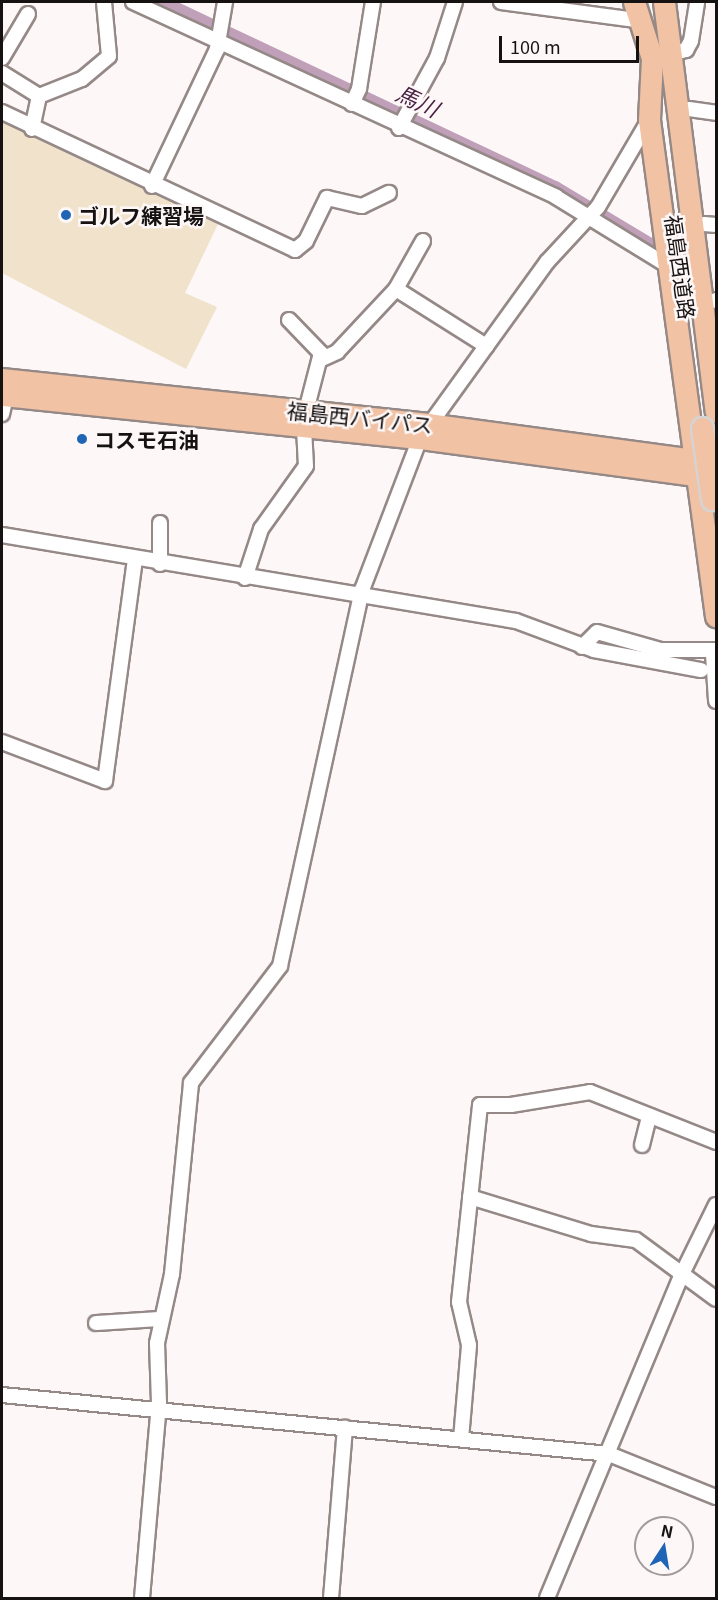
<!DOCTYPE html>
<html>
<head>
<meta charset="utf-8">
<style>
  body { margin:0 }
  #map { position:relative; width:718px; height:1600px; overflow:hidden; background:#fdf8f7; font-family:Georgia,"Noto Sans JP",serif }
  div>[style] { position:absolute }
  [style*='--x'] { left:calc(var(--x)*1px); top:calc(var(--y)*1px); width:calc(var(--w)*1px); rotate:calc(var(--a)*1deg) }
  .green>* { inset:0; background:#f0e2cb }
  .river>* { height:16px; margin:-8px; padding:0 8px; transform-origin:8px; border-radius:8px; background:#c0a0b9 }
  .roads { filter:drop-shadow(2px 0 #958987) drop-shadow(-2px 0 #958987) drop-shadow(0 2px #958987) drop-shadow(0 -2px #958987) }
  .minor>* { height:14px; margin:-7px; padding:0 7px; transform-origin:7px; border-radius:7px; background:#fff }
  .highway>* { height:21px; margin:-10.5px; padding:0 10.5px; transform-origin:10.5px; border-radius:10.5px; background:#f1c2a4 }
  .bridges { filter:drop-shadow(2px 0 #d5d4d4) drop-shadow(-2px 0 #d5d4d4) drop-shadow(0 2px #d5d4d4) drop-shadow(0 -2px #d5d4d4) }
  .highway-bridge>* { height:21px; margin:-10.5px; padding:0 10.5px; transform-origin:10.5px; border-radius:10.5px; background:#f1c2a4 }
  .dots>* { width:16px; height:16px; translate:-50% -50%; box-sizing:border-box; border:3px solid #fdf8f7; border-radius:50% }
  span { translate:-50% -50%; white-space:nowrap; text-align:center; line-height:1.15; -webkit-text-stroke:5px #fdf8f7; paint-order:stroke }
  .poi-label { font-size:21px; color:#171212; font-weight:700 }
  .left { translate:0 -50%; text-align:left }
  .street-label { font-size:21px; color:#171212 }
  .water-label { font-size:22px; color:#491f42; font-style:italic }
  .frame { position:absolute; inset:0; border:3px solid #171212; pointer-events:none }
  .north { position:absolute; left:634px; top:1516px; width:60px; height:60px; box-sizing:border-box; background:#fdf8f7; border:2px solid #a19c9b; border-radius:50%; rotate:12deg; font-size:16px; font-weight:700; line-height:24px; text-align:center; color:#171212 }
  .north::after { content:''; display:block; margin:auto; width:21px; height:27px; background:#2065b5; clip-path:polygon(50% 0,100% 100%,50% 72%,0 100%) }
  .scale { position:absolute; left:499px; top:36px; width:140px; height:27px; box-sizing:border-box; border:3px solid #171212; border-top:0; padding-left:8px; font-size:18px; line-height:21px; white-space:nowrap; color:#171212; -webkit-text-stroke:4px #fdf8f7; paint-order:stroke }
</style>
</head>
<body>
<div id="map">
  <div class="green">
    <i style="clip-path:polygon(2px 119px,219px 222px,185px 293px,217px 307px,186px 369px,2px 273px)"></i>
  </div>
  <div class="river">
    <i style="--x:159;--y:2;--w:438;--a:25.3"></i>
    <i style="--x:555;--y:189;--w:114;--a:31"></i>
  </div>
  <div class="roads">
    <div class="minor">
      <i style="--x:133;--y:2;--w:466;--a:24.7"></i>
      <i style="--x:556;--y:197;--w:134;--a:31.6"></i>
      <i style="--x:501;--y:2;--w:136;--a:7.6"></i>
      <i style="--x:671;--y:54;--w:16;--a:-15"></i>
      <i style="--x:686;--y:50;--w:10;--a:-61"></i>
      <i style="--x:691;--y:41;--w:39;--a:-81"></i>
      <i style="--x:2;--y:58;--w:51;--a:-59.4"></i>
      <i style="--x:2;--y:73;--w:44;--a:31.9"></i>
      <i style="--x:39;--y:96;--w:46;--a:-21.6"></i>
      <i style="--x:82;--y:79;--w:35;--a:-40"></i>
      <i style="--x:109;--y:56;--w:54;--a:-95.3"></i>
      <i style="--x:352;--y:104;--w:17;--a:-65"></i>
      <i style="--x:359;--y:89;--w:88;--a:-80.9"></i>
      <i style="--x:689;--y:109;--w:27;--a:8"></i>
      <i style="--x:2;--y:112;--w:324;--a:25.2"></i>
      <i style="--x:295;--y:250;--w:14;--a:-39"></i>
      <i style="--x:306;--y:241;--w:48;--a:-64"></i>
      <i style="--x:327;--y:198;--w:36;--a:13"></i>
      <i style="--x:362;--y:206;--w:30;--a:-26"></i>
      <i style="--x:399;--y:128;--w:80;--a:-61.5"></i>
      <i style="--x:437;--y:58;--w:59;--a:-72.2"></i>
      <i style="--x:32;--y:129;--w:34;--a:-78"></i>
      <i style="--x:152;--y:186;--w:152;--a:-64.6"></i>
      <i style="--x:217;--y:49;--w:48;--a:-80.3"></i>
      <i style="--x:704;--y:224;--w:12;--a:5"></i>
      <i style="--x:423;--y:241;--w:55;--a:119.4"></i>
      <i style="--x:396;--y:289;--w:107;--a:32.3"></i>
      <i style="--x:716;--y:300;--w:1;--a:90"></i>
      <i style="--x:289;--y:320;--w:46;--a:45.9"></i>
      <i style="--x:321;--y:353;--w:60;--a:104.5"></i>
      <i style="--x:322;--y:359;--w:17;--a:-25"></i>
      <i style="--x:337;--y:352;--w:86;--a:-46.9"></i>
      <i style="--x:2;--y:414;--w:18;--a:-77"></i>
      <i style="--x:160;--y:523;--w:41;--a:90"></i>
      <i style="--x:2;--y:535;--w:521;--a:9.5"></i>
      <i style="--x:516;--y:621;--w:83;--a:20.4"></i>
      <i style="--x:594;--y:650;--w:109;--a:10.6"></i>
      <i style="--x:245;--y:578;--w:52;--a:-71.9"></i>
      <i style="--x:261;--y:529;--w:77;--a:-54.5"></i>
      <i style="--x:306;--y:466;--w:39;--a:-93"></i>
      <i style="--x:582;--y:647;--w:21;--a:-45"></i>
      <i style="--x:597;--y:632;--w:66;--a:15.9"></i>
      <i style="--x:660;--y:650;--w:56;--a:0"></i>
      <i style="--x:713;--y:654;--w:47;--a:86.3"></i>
      <i style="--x:2;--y:742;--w:110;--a:20.7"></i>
      <i style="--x:105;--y:781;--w:223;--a:-82.3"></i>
      <i style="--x:642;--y:1145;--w:30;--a:-76"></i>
      <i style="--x:470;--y:1197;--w:127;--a:17"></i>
      <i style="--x:591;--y:1234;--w:45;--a:7.6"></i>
      <i style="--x:636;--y:1240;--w:99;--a:36.4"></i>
      <i style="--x:96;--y:1323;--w:64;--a:-3.6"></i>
      <i style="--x:2;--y:1395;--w:610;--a:5.55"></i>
      <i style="--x:609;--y:1454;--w:115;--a:21.9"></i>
      <i style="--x:461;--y:1439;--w:94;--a:-85.1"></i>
      <i style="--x:469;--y:1345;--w:44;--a:-103.1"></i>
      <i style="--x:459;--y:1302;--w:198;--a:-83.9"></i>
      <i style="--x:480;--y:1105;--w:31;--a:0"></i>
      <i style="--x:511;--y:1105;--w:80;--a:-9.3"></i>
      <i style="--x:590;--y:1092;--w:136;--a:21.6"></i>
      <i style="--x:142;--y:1598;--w:196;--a:-85"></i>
      <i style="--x:159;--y:1403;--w:60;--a:-91.9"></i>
      <i style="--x:157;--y:1343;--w:71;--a:-77.7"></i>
      <i style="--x:172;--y:1274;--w:192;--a:-84.3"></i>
      <i style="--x:191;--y:1083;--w:147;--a:-52.7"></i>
      <i style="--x:280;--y:966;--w:385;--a:-77.7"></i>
      <i style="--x:362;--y:590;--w:163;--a:-69.1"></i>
      <i style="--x:420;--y:438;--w:217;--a:-54.2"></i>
      <i style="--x:547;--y:262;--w:75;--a:-47.2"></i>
      <i style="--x:598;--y:207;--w:101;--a:-59.6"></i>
      <i style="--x:331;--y:1598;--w:171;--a:-85.3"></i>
      <i style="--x:547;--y:1598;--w:351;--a:-67.4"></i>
      <i style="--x:682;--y:1274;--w:77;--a:-63.8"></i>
    </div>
    <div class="highway">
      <i style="--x:634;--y:2;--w:59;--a:72.2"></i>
      <i style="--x:652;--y:58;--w:62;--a:92.8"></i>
      <i style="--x:649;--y:120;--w:501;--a:82.31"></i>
      <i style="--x:664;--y:2;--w:413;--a:82.8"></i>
      <i style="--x:2;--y:379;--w:428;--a:6"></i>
      <i style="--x:428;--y:424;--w:291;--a:7.7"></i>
      <i style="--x:2;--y:395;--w:420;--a:5.9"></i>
      <i style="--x:420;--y:438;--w:299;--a:7.7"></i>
    </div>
  </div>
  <div class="bridges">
    <div class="highway-bridge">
      <i style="--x:702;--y:428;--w:72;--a:82"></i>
    </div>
  </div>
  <div class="dots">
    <i style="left:66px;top:215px;background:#2065b5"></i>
    <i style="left:82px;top:439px;background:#2065b5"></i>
  </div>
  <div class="poi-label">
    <span class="left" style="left:78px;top:215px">ゴルフ練習場</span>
    <span class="left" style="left:94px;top:439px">コスモ石油</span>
  </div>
  <div class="street-label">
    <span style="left:681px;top:267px;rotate:82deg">福島西道路</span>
    <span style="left:360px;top:417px;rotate:6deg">福島西バイパス</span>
  </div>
  <div class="water-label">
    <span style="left:418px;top:100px;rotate:25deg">馬川</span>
  </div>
  <div class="frame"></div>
  <div class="north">N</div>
  <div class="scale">100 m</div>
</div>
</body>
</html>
